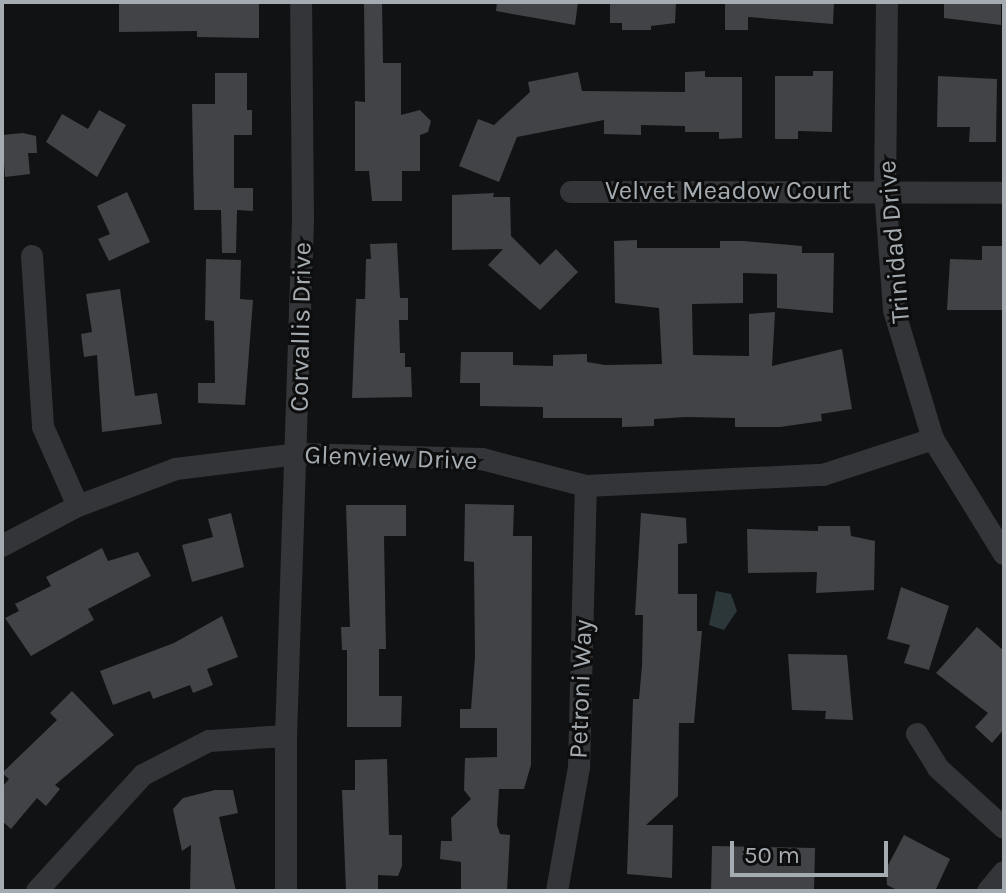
<!DOCTYPE html>
<html>
<head>
<meta charset="utf-8">
<style>
  body { margin:0 }
  #map { position:relative; width:1006px; height:893px; overflow:hidden; background:#111213; font-family:Karla,sans-serif }
  div>[style] { position:absolute }
  [style*='--x'] { left:calc(var(--x)*1px); top:calc(var(--y)*1px); width:calc(var(--w)*1px); rotate:calc(var(--a)*1deg) }
  .water>* { inset:0; background:#2c373a }
  .building>* { inset:0; background:#414346 }
  .minor>* { height:22px; margin:-11px; padding:0 11px; transform-origin:11px; border-radius:11px; background:#333538 }
  span { translate:-50% -50%; white-space:nowrap; text-align:center; line-height:1.15; -webkit-text-stroke:6px #0d0d0e; paint-order:stroke }
  .street-label { font-size:26px; color:#a4acb2 }
  .frame { position:absolute; inset:0; border:4px solid #a4acb2; pointer-events:none }
  .scale { position:absolute; left:730px; top:841px; width:158px; height:36px; box-sizing:border-box; border:4px solid #a4acb2; border-top:0; padding-left:10px; font-size:24px; line-height:28px; white-space:nowrap; color:#a4acb2; -webkit-text-stroke:6px #0d0d0e; paint-order:stroke }
</style>
</head>
<body>
<div id="map">
  <div class="water">
    <i style="clip-path:polygon(716px 591px,731px 594px,737px 611px,724px 630px,709px 625px)"></i>
  </div>
  <div class="building">
    <i style="clip-path:polygon(119px 2px,259px 2px,259px 38px,197px 37px,197px 31px,119px 32px)"></i>
    <i style="clip-path:polygon(364px 2px,382px 2px,383px 63px,401px 63px,401px 115px,420px 110px,431px 121px,428px 132px,420px 135px,420px 171px,402px 171px,402px 201px,372px 201px,369px 171px,355px 171px,355px 101px,365px 102px)"></i>
    <i style="clip-path:polygon(497px 2px,578px 2px,575px 25px,496px 11px)"></i>
    <i style="clip-path:polygon(610px 2px,676px 2px,675px 23px,651px 26px,651px 30px,622px 30px,622px 23px,610px 23px)"></i>
    <i style="clip-path:polygon(725px 2px,834px 2px,833px 24px,748px 17px,748px 30px,725px 30px)"></i>
    <i style="clip-path:polygon(944px 2px,1001px 2px,1001px 25px,944px 18px)"></i>
    <i style="clip-path:polygon(705px 71px,705px 77px,742px 77px,742px 138px,719px 139px,719px 132px,685px 132px,685px 126px,641px 125px,641px 135px,604px 134px,604px 120px,517px 137px,499px 182px,459px 166px,478px 119px,494px 125px,530px 92px,528px 82px,578px 72px,582px 91px,685px 92px,685px 72px)"></i>
    <i style="clip-path:polygon(813px 71px,833px 71px,832px 132px,798px 131px,798px 139px,775px 139px,775px 76px,813px 76px)"></i>
    <i style="clip-path:polygon(215px 73px,247px 73px,247px 110px,252px 110px,252px 135px,234px 135px,234px 188px,253px 188px,253px 211px,237px 210px,236px 253px,222px 253px,221px 210px,194px 210px,192px 104px,215px 104px)"></i>
    <i style="clip-path:polygon(938px 76px,997px 79px,996px 142px,969px 142px,970px 127px,937px 127px)"></i>
    <i style="clip-path:polygon(99px 110px,126px 125px,97px 177px,46px 142px,62px 114px,88px 129px)"></i>
    <i style="clip-path:polygon(23px 133px,36px 136px,37px 153px,28px 153px,30px 174px,5px 177px,2px 135px)"></i>
    <i style="clip-path:polygon(127px 192px,150px 242px,109px 261px,98px 239px,110px 234px,97px 206px)"></i>
    <i style="clip-path:polygon(494px 193px,493px 197px,510px 197px,511px 236px,540px 265px,556px 249px,578px 272px,540px 310px,488px 265px,503px 249px,452px 250px,452px 195px)"></i>
    <i style="clip-path:polygon(637px 240px,637px 248px,720px 248px,720px 241px,743px 241px,802px 246px,802px 253px,834px 253px,833px 313px,777px 308px,777px 274px,743px 273px,743px 303px,692px 304px,693px 355px,749px 356px,749px 314px,775px 312px,772px 366px,842px 349px,852px 409px,821px 414px,822px 421px,780px 427px,735px 427px,735px 418px,686px 417px,654px 419px,654px 426px,622px 427px,622px 418px,543px 418px,543px 407px,480px 406px,480px 383px,460px 383px,461px 352px,513px 352px,513px 365px,553px 366px,553px 355px,587px 354px,587px 362px,605px 365px,662px 364px,659px 308px,615px 303px,614px 241px)"></i>
    <i style="clip-path:polygon(397px 243px,400px 298px,408px 298px,408px 320px,399px 320px,400px 353px,405px 353px,405px 367px,411px 367px,412px 397px,352px 398px,356px 299px,365px 299px,366px 259px,371px 259px,370px 244px)"></i>
    <i style="clip-path:polygon(982px 246px,1004px 246px,1004px 310px,947px 310px,950px 259px,982px 260px)"></i>
    <i style="clip-path:polygon(206px 259px,241px 260px,240px 299px,253px 300px,245px 405px,198px 403px,198px 383px,215px 383px,214px 321px,205px 320px)"></i>
    <i style="clip-path:polygon(120px 289px,135px 396px,157px 393px,162px 424px,102px 432px,97px 355px,84px 357px,81px 334px,92px 332px,86px 294px)"></i>
    <i style="clip-path:polygon(465px 504px,514px 505px,513px 536px,532px 536px,531px 765px,524px 789px,499px 789px,497px 825px,500px 834px,510px 835px,507px 891px,461px 891px,461px 862px,440px 859px,441px 841px,452px 841px,451px 818px,471px 799px,464px 790px,465px 758px,497px 757px,497px 728px,460px 728px,460px 709px,471px 709px,475px 657px,474px 562px,464px 561px)"></i>
    <i style="clip-path:polygon(346px 505px,406px 505px,406px 536px,384px 536px,386px 649px,379px 649px,379px 696px,402px 696px,401px 727px,347px 727px,347px 650px,342px 650px,341px 627px,350px 627px)"></i>
    <i style="clip-path:polygon(231px 513px,244px 567px,192px 582px,182px 545px,213px 537px,208px 519px)"></i>
    <i style="clip-path:polygon(641px 513px,686px 518px,687px 543px,678px 544px,678px 594px,697px 594px,697px 631px,702px 631px,694px 723px,679px 723px,678px 796px,646px 825px,673px 825px,672px 878px,627px 874px,633px 699px,639px 699px,642px 666px,643px 615px,635px 615px)"></i>
    <i style="clip-path:polygon(818px 526px,850px 526px,851px 536px,875px 541px,874px 590px,816px 593px,817px 572px,748px 573px,747px 529px,818px 531px)"></i>
    <i style="clip-path:polygon(102px 548px,108px 561px,138px 552px,151px 576px,88px 609px,94px 620px,31px 656px,5px 618px,19px 611px,15px 604px,51px 586px,46px 577px)"></i>
    <i style="clip-path:polygon(901px 587px,949px 606px,929px 670px,904px 663px,910px 645px,887px 639px)"></i>
    <i style="clip-path:polygon(222px 616px,238px 657px,207px 669px,213px 685px,193px 693px,190px 685px,153px 699px,150px 691px,113px 705px,100px 671px,174px 643px)"></i>
    <i style="clip-path:polygon(977px 627px,1004px 651px,1004px 729px,992px 743px,975px 727px,988px 713px,936px 673px)"></i>
    <i style="clip-path:polygon(788px 654px,847px 655px,853px 720px,825px 719px,826px 711px,792px 710px)"></i>
    <i style="clip-path:polygon(72px 691px,114px 735px,55px 785px,60px 789px,46px 806px,37px 798px,11px 829px,2px 821px,2px 787px,9px 779px,2px 773px,57px 720px,50px 713px)"></i>
    <i style="clip-path:polygon(387px 759px,389px 835px,402px 835px,402px 866px,398px 876px,378px 875px,378px 891px,346px 891px,342px 790px,355px 790px,355px 760px)"></i>
    <i style="clip-path:polygon(215px 790px,233px 790px,238px 813px,219px 817px,236px 891px,190px 891px,191px 845px,182px 851px,173px 809px,183px 798px)"></i>
    <i style="clip-path:polygon(904px 835px,950px 859px,935px 891px,899px 891px,887px 885px,886px 869px)"></i>
    <i style="clip-path:polygon(712px 846px,815px 848px,814px 891px,711px 891px)"></i>
  </div>
  <div class="minor">
    <i style="--x:887;--y:2;--w:188;--a:90.6"></i>
    <i style="--x:885;--y:190;--w:120;--a:85.7"></i>
    <i style="--x:894;--y:310;--w:135;--a:73.2"></i>
    <i style="--x:933;--y:439;--w:135;--a:58.3"></i>
    <i style="--x:571;--y:192;--w:433;--a:0.1"></i>
    <i style="--x:32;--y:256;--w:171;--a:86.3"></i>
    <i style="--x:43;--y:427;--w:86;--a:66.1"></i>
    <i style="--x:2;--y:546;--w:86;--a:-27.8"></i>
    <i style="--x:78;--y:506;--w:105;--a:-20.7"></i>
    <i style="--x:176;--y:469;--w:124;--a:-7"></i>
    <i style="--x:299;--y:454;--w:183;--a:1.6"></i>
    <i style="--x:482;--y:459;--w:107;--a:14.6"></i>
    <i style="--x:586;--y:486;--w:237;--a:-2.7"></i>
    <i style="--x:823;--y:475;--w:116;--a:-18.1"></i>
    <i style="--x:917;--y:734;--w:40;--a:58"></i>
    <i style="--x:938;--y:768;--w:89;--a:42.3"></i>
    <i style="--x:37;--y:891;--w:157;--a:-47.6"></i>
    <i style="--x:143;--y:775;--w:74;--a:-27.3"></i>
    <i style="--x:209;--y:741;--w:77;--a:-3.7"></i>
    <i style="--x:286;--y:891;--w:155;--a:-90"></i>
    <i style="--x:286;--y:736;--w:516;--a:-88.11"></i>
    <i style="--x:303;--y:220;--w:218;--a:-90.5"></i>
    <i style="--x:557;--y:891;--w:125;--a:-79.9"></i>
    <i style="--x:579;--y:768;--w:282;--a:-88.6"></i>
    <i style="--x:988;--y:891;--w:25;--a:-50"></i>
  </div>
  <div class="street-label">
    <span style="left:728px;top:191px">Velvet Meadow Court</span>
    <span style="left:894px;top:242px;rotate:-95deg">Trinidad Drive</span>
    <span style="left:301px;top:327px;rotate:-89deg">Corvallis Drive</span>
    <span style="left:391px;top:458px;rotate:2deg">Glenview Drive</span>
    <span style="left:581px;top:689px;rotate:-88deg">Petroni Way</span>
  </div>
  <div class="frame"></div>
  <div class="scale">50 m</div>
</div>
</body>
</html>
